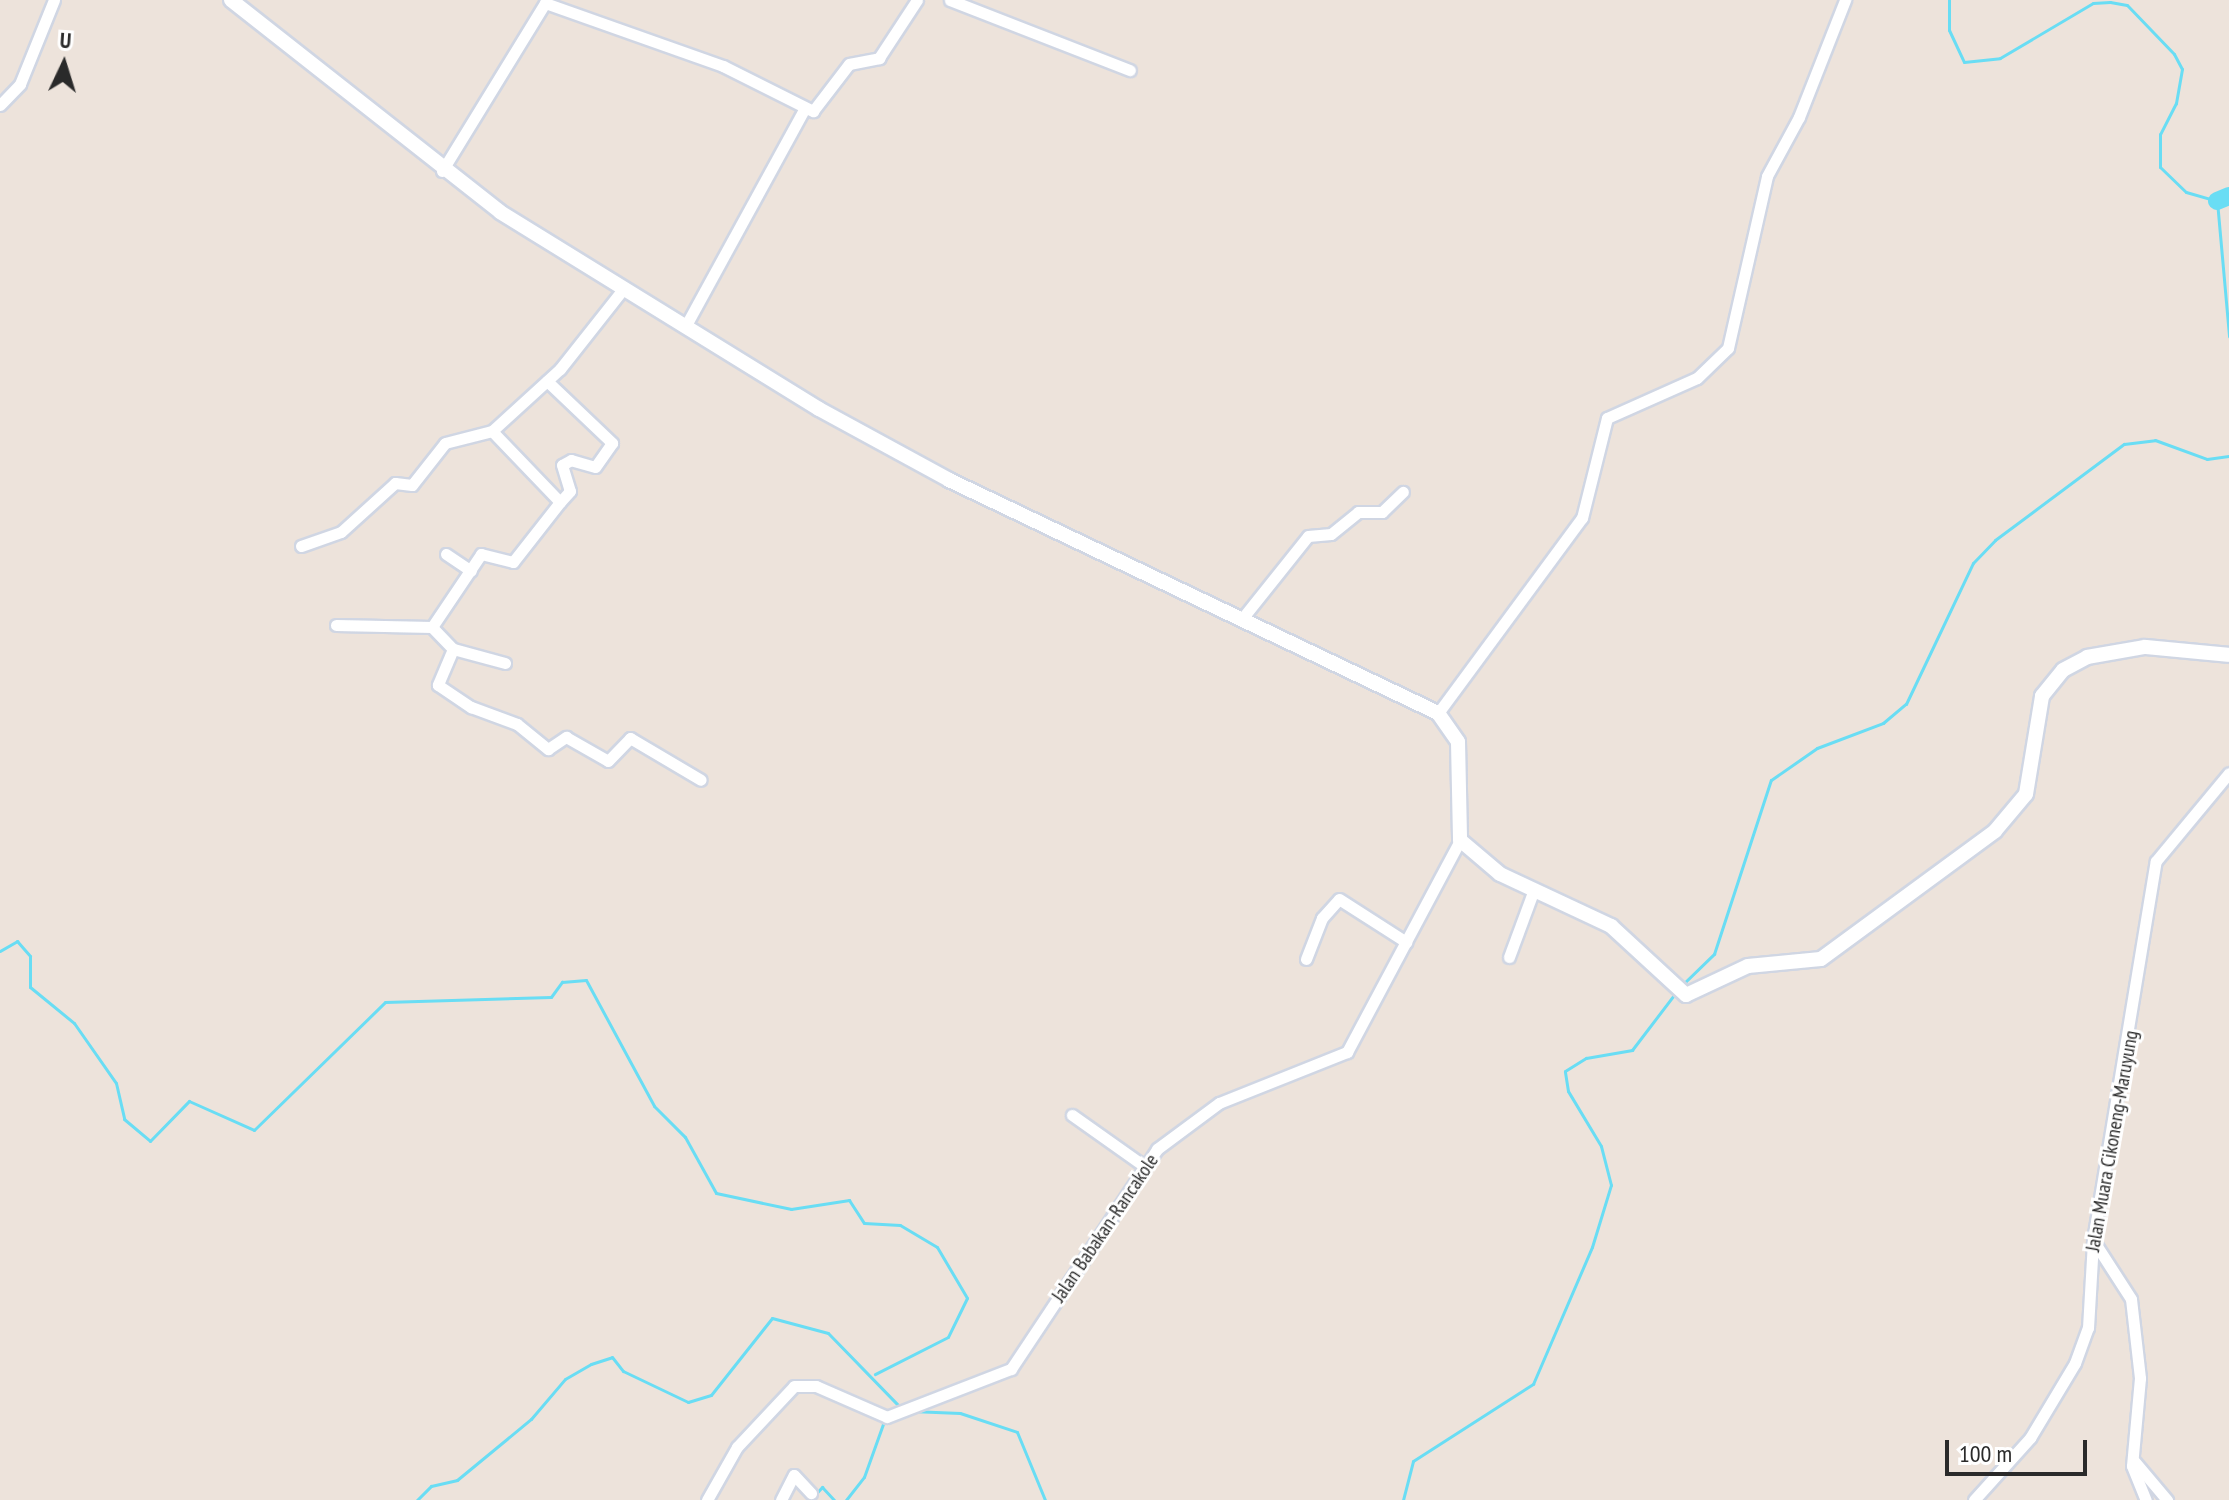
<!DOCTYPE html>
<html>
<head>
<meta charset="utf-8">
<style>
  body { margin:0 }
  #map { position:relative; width:2229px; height:1500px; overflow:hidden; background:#ede3db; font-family:"PT Sans Narrow",sans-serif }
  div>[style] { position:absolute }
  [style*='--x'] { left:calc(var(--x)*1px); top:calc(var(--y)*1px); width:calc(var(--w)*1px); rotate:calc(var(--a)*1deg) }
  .stream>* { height:3px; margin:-1.5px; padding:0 1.5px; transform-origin:1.5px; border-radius:1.5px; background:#69ddf4 }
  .river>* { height:18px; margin:-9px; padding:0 9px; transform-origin:9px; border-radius:9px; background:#69ddf4 }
  .roads { filter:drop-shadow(2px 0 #d0d6e3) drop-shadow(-2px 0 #d0d6e3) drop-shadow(0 2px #d0d6e3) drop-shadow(0 -2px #d0d6e3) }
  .minor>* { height:11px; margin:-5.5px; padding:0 5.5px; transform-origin:5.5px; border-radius:5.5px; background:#fff }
  .tertiary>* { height:14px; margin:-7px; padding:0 7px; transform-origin:7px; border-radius:7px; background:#fff }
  span { translate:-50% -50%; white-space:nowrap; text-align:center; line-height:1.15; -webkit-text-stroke:6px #fff; paint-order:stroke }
  .street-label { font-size:20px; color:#2a2a2a }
  .north { position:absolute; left:24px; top:24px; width:80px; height:80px; -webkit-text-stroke:6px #fff; paint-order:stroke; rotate:4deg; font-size:22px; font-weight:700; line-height:32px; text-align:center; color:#2a2a2a }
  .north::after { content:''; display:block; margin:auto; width:28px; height:36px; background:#2a2a2a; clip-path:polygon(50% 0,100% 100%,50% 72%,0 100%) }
  .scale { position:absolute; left:1945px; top:1440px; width:142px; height:36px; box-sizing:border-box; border:4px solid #2a2a2a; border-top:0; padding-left:10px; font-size:24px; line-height:28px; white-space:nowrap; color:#2a2a2a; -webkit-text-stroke:6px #fff; paint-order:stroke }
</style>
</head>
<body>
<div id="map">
  <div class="stream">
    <i style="--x:1949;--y:0;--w:30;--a:90"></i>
    <i style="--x:1949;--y:30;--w:35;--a:65"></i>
    <i style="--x:1964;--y:62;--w:36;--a:-6"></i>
    <i style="--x:2000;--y:58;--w:108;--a:-30.6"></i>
    <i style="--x:2093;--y:3;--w:17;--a:-3"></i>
    <i style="--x:2110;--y:2;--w:17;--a:10"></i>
    <i style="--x:2127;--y:5;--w:68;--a:46.2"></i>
    <i style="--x:2174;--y:54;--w:17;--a:62"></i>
    <i style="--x:2182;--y:69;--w:35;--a:100"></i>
    <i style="--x:2176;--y:103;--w:35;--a:117"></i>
    <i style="--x:2160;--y:134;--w:33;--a:90"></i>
    <i style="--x:2160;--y:167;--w:36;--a:44"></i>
    <i style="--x:2186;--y:192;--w:32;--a:16"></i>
    <i style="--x:2217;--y:201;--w:136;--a:84.9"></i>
    <i style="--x:0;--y:951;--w:20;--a:-30"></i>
    <i style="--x:17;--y:941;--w:20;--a:49"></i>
    <i style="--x:30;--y:956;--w:31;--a:90"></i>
    <i style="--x:30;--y:987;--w:57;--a:39.3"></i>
    <i style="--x:74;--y:1023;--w:73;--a:55"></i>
    <i style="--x:116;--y:1083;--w:37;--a:77"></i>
    <i style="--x:124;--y:1119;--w:34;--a:40"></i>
    <i style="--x:150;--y:1141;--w:56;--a:-45.7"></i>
    <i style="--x:189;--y:1101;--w:71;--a:24"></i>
    <i style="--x:254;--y:1130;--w:183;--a:-44.3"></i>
    <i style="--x:385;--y:1002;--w:166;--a:-1.7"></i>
    <i style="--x:551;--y:997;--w:19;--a:-54"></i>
    <i style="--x:562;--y:982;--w:24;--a:-5"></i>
    <i style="--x:586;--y:980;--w:143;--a:61.6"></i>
    <i style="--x:654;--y:1106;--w:44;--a:45"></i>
    <i style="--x:685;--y:1137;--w:64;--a:61"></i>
    <i style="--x:716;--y:1193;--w:77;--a:12"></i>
    <i style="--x:791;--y:1209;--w:59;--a:-8.8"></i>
    <i style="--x:849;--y:1200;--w:27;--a:57"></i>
    <i style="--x:864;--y:1223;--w:36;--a:3"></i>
    <i style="--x:900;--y:1225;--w:43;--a:30.7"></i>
    <i style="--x:937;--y:1247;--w:59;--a:59.5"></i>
    <i style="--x:967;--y:1298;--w:43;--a:116"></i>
    <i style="--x:948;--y:1337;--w:82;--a:153.1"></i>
    <i style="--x:1682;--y:985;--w:45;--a:-44.1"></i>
    <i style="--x:1714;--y:954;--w:183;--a:-71.9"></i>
    <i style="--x:1771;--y:780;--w:56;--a:-34.8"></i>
    <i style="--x:1817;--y:748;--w:71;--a:-20.7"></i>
    <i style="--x:1883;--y:723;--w:30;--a:-40"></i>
    <i style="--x:1906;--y:704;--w:156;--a:-64.6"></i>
    <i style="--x:1973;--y:563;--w:32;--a:-46"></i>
    <i style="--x:1995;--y:540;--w:161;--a:-36.7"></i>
    <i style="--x:2124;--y:444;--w:31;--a:-7"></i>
    <i style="--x:2155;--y:440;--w:55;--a:20.1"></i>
    <i style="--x:2207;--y:459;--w:22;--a:-8"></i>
    <i style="--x:911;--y:1411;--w:49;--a:2.3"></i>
    <i style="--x:960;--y:1413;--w:60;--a:18.4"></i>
    <i style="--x:1017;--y:1432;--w:74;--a:67.6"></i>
    <i style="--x:417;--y:1500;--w:20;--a:-45"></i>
    <i style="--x:431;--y:1486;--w:27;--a:-13"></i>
    <i style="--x:457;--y:1480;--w:96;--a:-39.5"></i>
    <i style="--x:531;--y:1419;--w:52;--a:-49.6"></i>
    <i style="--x:565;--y:1379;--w:30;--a:-30"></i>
    <i style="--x:591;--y:1364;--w:22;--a:-18"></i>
    <i style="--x:612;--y:1357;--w:18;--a:52"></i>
    <i style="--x:623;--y:1371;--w:72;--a:25.5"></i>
    <i style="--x:688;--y:1402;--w:24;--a:-17"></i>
    <i style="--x:711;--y:1395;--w:98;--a:-51.6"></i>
    <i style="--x:772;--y:1318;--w:58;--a:15"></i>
    <i style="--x:828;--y:1333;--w:103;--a:45.8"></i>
    <i style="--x:810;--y:1500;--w:18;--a:-47"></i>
    <i style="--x:822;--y:1487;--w:18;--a:47"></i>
    <i style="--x:846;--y:1500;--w:29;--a:-52"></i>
    <i style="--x:864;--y:1477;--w:59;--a:-70.3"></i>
    <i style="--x:1403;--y:1500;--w:40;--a:-75.6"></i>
    <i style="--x:1413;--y:1461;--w:143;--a:-32.7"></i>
    <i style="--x:1533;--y:1384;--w:149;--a:-66.7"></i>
    <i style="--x:1592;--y:1247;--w:65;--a:-73"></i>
    <i style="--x:1611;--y:1185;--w:40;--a:-104.4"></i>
    <i style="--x:1601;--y:1146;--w:64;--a:-121"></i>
    <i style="--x:1568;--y:1091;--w:20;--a:-99"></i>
    <i style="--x:1565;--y:1071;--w:25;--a:-32"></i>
    <i style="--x:1586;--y:1058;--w:47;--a:-9.9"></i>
    <i style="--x:1632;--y:1050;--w:74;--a:-52.7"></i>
  </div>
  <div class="river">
    <i style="--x:2217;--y:201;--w:13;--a:-23"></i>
  </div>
  <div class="roads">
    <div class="minor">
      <i style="--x:950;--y:0;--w:193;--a:21.3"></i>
      <i style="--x:0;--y:105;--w:29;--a:-46"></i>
      <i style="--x:20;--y:84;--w:91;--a:-68"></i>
      <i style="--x:442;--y:171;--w:197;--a:-58.5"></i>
      <i style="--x:545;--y:3;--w:189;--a:19.5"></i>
      <i style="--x:723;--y:66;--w:101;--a:26.6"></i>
      <i style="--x:813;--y:111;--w:59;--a:-52.5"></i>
      <i style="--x:849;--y:64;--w:31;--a:-11"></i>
      <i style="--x:879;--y:58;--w:69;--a:-56.8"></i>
      <i style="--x:685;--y:327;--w:250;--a:-61.3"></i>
      <i style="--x:547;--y:381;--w:90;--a:43.6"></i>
      <i style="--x:612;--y:443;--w:29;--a:125"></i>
      <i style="--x:595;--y:467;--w:25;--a:-164"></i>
      <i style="--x:571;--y:460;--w:10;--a:151"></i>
      <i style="--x:562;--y:465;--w:27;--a:73"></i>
      <i style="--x:570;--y:491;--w:15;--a:132"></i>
      <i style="--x:301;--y:546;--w:42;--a:-19.3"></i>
      <i style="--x:341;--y:532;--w:73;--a:-42.2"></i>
      <i style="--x:395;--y:483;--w:17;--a:7"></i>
      <i style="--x:412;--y:485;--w:53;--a:-51.8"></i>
      <i style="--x:445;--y:443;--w:49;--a:-14.3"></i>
      <i style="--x:446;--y:554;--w:30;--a:34"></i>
      <i style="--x:1241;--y:620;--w:107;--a:-51.4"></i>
      <i style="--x:1308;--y:536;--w:23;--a:-5"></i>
      <i style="--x:1331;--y:534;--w:35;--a:-39"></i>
      <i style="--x:1358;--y:512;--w:24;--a:0"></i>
      <i style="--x:1382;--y:512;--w:29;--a:-44"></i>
      <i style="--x:336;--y:625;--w:96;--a:1.2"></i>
      <i style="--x:453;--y:649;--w:39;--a:113"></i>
      <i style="--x:438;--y:685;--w:40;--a:34"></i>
      <i style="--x:471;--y:707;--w:49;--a:20.3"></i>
      <i style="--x:517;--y:724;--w:40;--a:39"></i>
      <i style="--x:548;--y:749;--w:22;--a:-34"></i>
      <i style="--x:566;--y:737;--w:48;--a:29.7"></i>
      <i style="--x:608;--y:761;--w:32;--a:-46"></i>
      <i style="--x:630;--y:738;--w:82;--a:30.6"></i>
      <i style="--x:505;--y:663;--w:54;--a:-164.9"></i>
      <i style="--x:453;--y:649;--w:30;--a:-134"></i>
      <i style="--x:432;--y:627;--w:88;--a:-56.1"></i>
      <i style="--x:481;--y:554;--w:33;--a:14"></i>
      <i style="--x:513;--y:562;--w:76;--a:-51.9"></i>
      <i style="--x:560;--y:502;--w:98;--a:-133.8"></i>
      <i style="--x:492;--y:431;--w:92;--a:-42.4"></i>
      <i style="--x:560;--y:369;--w:103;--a:-51.7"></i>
      <i style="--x:1438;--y:713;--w:242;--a:-53.6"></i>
      <i style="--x:1582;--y:518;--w:103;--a:-76"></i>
      <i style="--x:1607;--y:418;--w:98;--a:-24"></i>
      <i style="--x:1697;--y:378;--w:43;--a:-44.1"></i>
      <i style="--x:1728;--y:348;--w:176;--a:-77.2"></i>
      <i style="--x:1767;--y:176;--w:67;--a:-61.5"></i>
      <i style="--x:1799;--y:117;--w:126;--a:-68.5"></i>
      <i style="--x:1509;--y:957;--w:69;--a:-69.7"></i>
      <i style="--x:1306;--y:959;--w:44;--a:-68.7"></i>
      <i style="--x:1322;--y:918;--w:25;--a:-48"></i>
      <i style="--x:1339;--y:899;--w:80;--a:32.7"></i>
      <i style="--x:1072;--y:1115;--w:88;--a:35.3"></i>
      <i style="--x:2093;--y:1240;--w:70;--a:57.2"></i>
      <i style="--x:2131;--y:1299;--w:80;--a:83.5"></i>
      <i style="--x:2140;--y:1378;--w:88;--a:95.2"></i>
      <i style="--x:2132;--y:1466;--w:37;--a:68"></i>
      <i style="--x:2135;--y:1462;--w:50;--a:49.9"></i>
      <i style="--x:707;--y:1500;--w:61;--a:-60.5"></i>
      <i style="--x:737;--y:1447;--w:83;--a:-46.9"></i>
      <i style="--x:794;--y:1386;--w:22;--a:0"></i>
      <i style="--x:816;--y:1386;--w:77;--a:23.6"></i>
      <i style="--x:887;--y:1417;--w:133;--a:-21.2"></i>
      <i style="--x:1011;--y:1369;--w:264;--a:-56.4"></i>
      <i style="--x:1157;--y:1149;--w:77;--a:-36.6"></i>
      <i style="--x:1219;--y:1103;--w:138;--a:-21.7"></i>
      <i style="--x:1347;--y:1052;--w:240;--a:-61.9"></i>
      <i style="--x:781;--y:1500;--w:28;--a:-63"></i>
      <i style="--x:794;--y:1475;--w:25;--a:47"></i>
      <i style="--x:1974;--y:1500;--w:84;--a:-47.9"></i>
      <i style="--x:2030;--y:1438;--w:87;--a:-59"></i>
      <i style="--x:2075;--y:1363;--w:37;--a:-70"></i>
      <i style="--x:2088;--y:1328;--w:88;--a:-86.7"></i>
      <i style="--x:2093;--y:1240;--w:384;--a:-80.6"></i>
      <i style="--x:2156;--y:861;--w:114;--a:-50.3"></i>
    </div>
    <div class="tertiary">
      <i style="--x:231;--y:0;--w:342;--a:38.2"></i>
      <i style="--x:500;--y:212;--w:375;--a:31.7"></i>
      <i style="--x:819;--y:409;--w:148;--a:28.6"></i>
      <i style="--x:949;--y:480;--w:542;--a:25.48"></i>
      <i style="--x:1438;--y:713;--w:35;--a:55"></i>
      <i style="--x:1458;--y:742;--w:98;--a:88.8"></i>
      <i style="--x:1460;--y:840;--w:52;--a:40.4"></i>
      <i style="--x:1500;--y:874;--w:123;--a:25.1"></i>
      <i style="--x:1611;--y:926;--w:102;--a:42.6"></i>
      <i style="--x:1686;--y:995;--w:68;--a:-25.1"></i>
      <i style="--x:1748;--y:966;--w:73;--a:-5.5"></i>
      <i style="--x:1821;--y:959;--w:216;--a:-36.3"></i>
      <i style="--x:1995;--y:831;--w:48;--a:-50"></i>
      <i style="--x:2026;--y:794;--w:99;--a:-80.7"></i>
      <i style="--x:2042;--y:696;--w:33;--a:-51"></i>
      <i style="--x:2063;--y:670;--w:27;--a:-28"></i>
      <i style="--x:2087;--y:657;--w:59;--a:-9.8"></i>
      <i style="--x:2145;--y:647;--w:84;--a:5.4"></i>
    </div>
  </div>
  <div class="street-label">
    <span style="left:2112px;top:1141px;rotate:-80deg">Jalan Muara Cikoneng-Maruyung</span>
    <span style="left:1105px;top:1228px;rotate:-56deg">Jalan Babakan-Rancakole</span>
  </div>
  <div class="north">U</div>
  <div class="scale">100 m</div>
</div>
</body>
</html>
